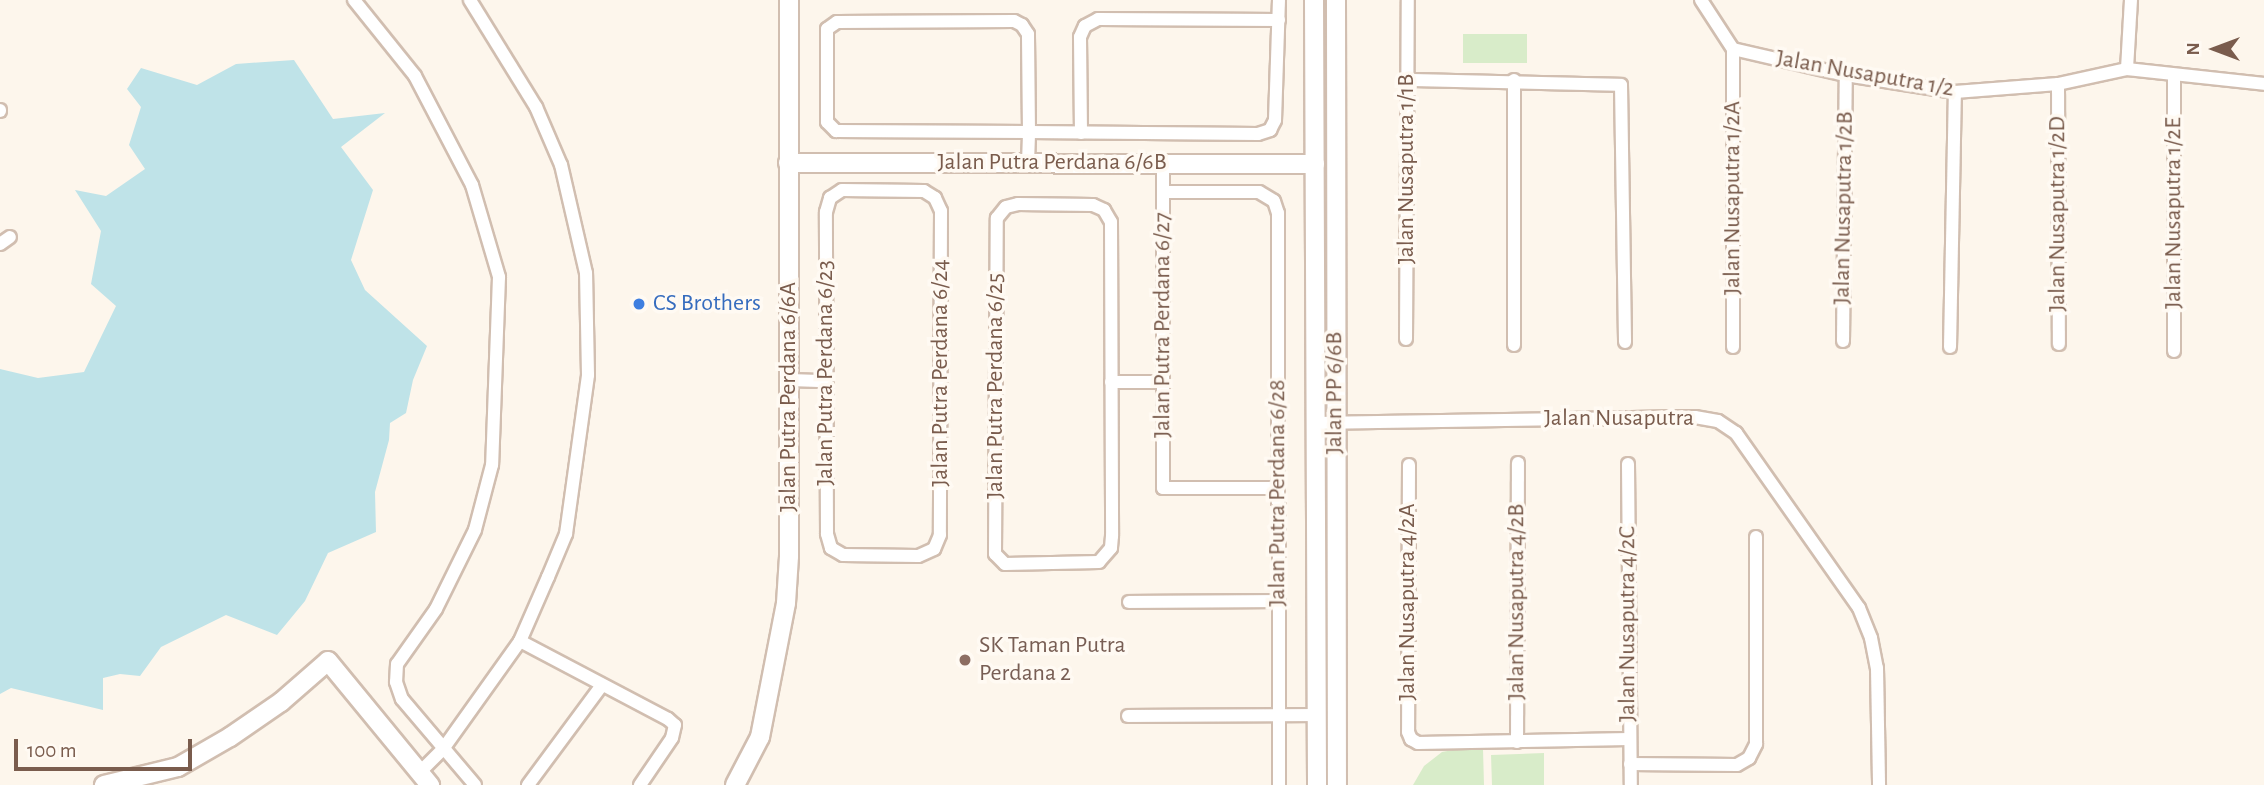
<!DOCTYPE html>
<html>
<head>
<meta charset="utf-8">
<style>
  body { margin:0 }
  #map { position:relative; width:2264px; height:785px; overflow:hidden; background:#fdf6ec; font-family:"Alegreya Sans",sans-serif }
  div>[style] { position:absolute }
  [style*='--x'] { left:calc(var(--x)*1px); top:calc(var(--y)*1px); width:calc(var(--w)*1px); rotate:calc(var(--a)*1deg) }
  .green>* { inset:0; background:#d8ecc9 }
  .water>* { inset:0; background:#bfe3e8 }
  .roads { filter:drop-shadow(2px 0 #d1beb0) drop-shadow(-2px 0 #d1beb0) drop-shadow(0 2px #d1beb0) drop-shadow(0 -2px #d1beb0) }
  .street>* { height:12px; margin:-6px; padding:0 6px; transform-origin:6px; border-radius:6px; background:#fff }
  .secondary>* { height:18px; margin:-9px; padding:0 9px; transform-origin:9px; border-radius:9px; background:#fff }
  .dots>* { width:19px; height:19px; translate:-50% -50%; box-sizing:border-box; border:4px solid #fffaf3; border-radius:50% }
  span { translate:-50% -50%; white-space:nowrap; text-align:center; line-height:1.15; -webkit-text-stroke:7px #fffaf3; paint-order:stroke }
  .street-label { font-size:24px; color:#7a5c4d }
  .shop-label { font-size:24px; color:#366cbe }
  .left { translate:0 -50%; text-align:left }
  .education-label { font-size:24px; color:#785e54 }
  .north { position:absolute; left:2180px; top:14px; width:70px; height:70px; -webkit-text-stroke:5px #fffaf3; paint-order:stroke; rotate:270deg; font-size:19px; font-weight:700; line-height:28px; text-align:center; color:#7a5c4d }
  .north::after { content:''; display:block; margin:auto; width:24px; height:32px; background:#7a5c4d; clip-path:polygon(50% 0,100% 100%,50% 72%,0 100%) }
  .scale { position:absolute; left:14px; top:739px; width:178px; height:32px; box-sizing:border-box; border:4px solid #7a5c4d; border-top:0; padding-left:9px; font-size:21px; line-height:24px; white-space:nowrap; color:#7a5c4d; -webkit-text-stroke:5px #fffaf3; paint-order:stroke }
</style>
</head>
<body>
<div id="map">
  <div class="green">
    <i style="clip-path:polygon(1463px 34px,1527px 34px,1527px 63px,1463px 63px)"></i>
    <i style="clip-path:polygon(1458px 749px,1483px 749px,1484px 785px,1413px 785px,1424px 766px,1442px 752px)"></i>
    <i style="clip-path:polygon(1544px 753px,1544px 785px,1492px 785px,1491px 755px)"></i>
  </div>
  <div class="water">
    <i style="clip-path:polygon(294px 60px,333px 119px,385px 113px,341px 147px,373px 190px,351px 260px,365px 290px,427px 346px,413px 380px,406px 413px,390px 423px,389px 440px,375px 492px,376px 532px,328px 553px,305px 601px,277px 635px,226px 615px,161px 647px,140px 676px,120px 674px,103px 678px,103px 710px,11px 688px,0 694px,0 369px,38px 378px,84px 372px,116px 306px,91px 284px,101px 231px,75px 190px,106px 196px,145px 169px,129px 145px,141px 107px,127px 89px,141px 68px,197px 85px,236px 64px)"></i>
  </div>
  <div class="roads">
    <div class="street">
      <i style="--x:354;--y:0;--w:97;--a:51.2"></i>
      <i style="--x:415;--y:76;--w:123;--a:62.4"></i>
      <i style="--x:472;--y:185;--w:96;--a:73.6"></i>
      <i style="--x:499;--y:277;--w:188;--a:92.1"></i>
      <i style="--x:492;--y:465;--w:67;--a:104.7"></i>
      <i style="--x:475;--y:530;--w:88;--a:116.3"></i>
      <i style="--x:436;--y:609;--w:67;--a:125.3"></i>
      <i style="--x:397;--y:664;--w:18;--a:93"></i>
      <i style="--x:396;--y:682;--w:18;--a:71"></i>
      <i style="--x:402;--y:699;--w:113;--a:49.7"></i>
      <i style="--x:1701;--y:0;--w:59;--a:56.9"></i>
      <i style="--x:1733;--y:49;--w:116;--a:13"></i>
      <i style="--x:1846;--y:75;--w:110;--a:8.9"></i>
      <i style="--x:1955;--y:92;--w:103;--a:-4.4"></i>
      <i style="--x:2058;--y:84;--w:71;--a:-12.3"></i>
      <i style="--x:2127;--y:69;--w:138;--a:6.2"></i>
      <i style="--x:1733;--y:49;--w:298;--a:90"></i>
      <i style="--x:2127;--y:69;--w:69;--a:-86.7"></i>
      <i style="--x:2174;--y:76;--w:275;--a:90"></i>
      <i style="--x:1408;--y:80;--w:213;--a:1.3"></i>
      <i style="--x:1621;--y:85;--w:257;--a:89.1"></i>
      <i style="--x:1514;--y:80;--w:265;--a:90"></i>
      <i style="--x:2058;--y:84;--w:260;--a:89.8"></i>
      <i style="--x:0;--y:110;--w:1;--a:90"></i>
      <i style="--x:1081;--y:133;--w:96;--a:-90.6"></i>
      <i style="--x:1080;--y:37;--w:12;--a:-66"></i>
      <i style="--x:1085;--y:26;--w:15;--a:-28"></i>
      <i style="--x:1098;--y:19;--w:181;--a:0.3"></i>
      <i style="--x:1028;--y:163;--w:31;--a:-88"></i>
      <i style="--x:1029;--y:132;--w:98;--a:-90.6"></i>
      <i style="--x:1028;--y:34;--w:11;--a:-124"></i>
      <i style="--x:1022;--y:25;--w:9;--a:-153"></i>
      <i style="--x:1014;--y:21;--w:177;--a:179.7"></i>
      <i style="--x:837;--y:22;--w:12;--a:145"></i>
      <i style="--x:827;--y:29;--w:93;--a:90"></i>
      <i style="--x:827;--y:122;--w:13;--a:45"></i>
      <i style="--x:836;--y:131;--w:193;--a:0.3"></i>
      <i style="--x:1029;--y:132;--w:229;--a:0.5"></i>
      <i style="--x:1258;--y:134;--w:13;--a:-18"></i>
      <i style="--x:1270;--y:130;--w:11;--a:-63"></i>
      <i style="--x:1275;--y:120;--w:120;--a:-88.1"></i>
      <i style="--x:1163;--y:163;--w:325;--a:90"></i>
      <i style="--x:1163;--y:488;--w:115;--a:0"></i>
      <i style="--x:842;--y:190;--w:82;--a:0.7"></i>
      <i style="--x:924;--y:191;--w:13;--a:32"></i>
      <i style="--x:935;--y:198;--w:14;--a:65"></i>
      <i style="--x:941;--y:211;--w:324;--a:90.2"></i>
      <i style="--x:940;--y:535;--w:15;--a:113"></i>
      <i style="--x:934;--y:549;--w:17;--a:156"></i>
      <i style="--x:918;--y:556;--w:75;--a:-179.2"></i>
      <i style="--x:843;--y:555;--w:14;--a:-150"></i>
      <i style="--x:831;--y:548;--w:15;--a:-106"></i>
      <i style="--x:827;--y:534;--w:322;--a:-90.2"></i>
      <i style="--x:826;--y:212;--w:15;--a:-74"></i>
      <i style="--x:830;--y:198;--w:14;--a:-34"></i>
      <i style="--x:1163;--y:192;--w:96;--a:0"></i>
      <i style="--x:1259;--y:192;--w:17;--a:31"></i>
      <i style="--x:1274;--y:201;--w:13;--a:72"></i>
      <i style="--x:1278;--y:213;--w:572;--a:89.9"></i>
      <i style="--x:1018;--y:204;--w:75;--a:0.8"></i>
      <i style="--x:1093;--y:205;--w:12;--a:24"></i>
      <i style="--x:1104;--y:210;--w:14;--a:60"></i>
      <i style="--x:1111;--y:222;--w:314;--a:89.8"></i>
      <i style="--x:1112;--y:536;--w:12;--a:95"></i>
      <i style="--x:1111;--y:548;--w:18;--a:131"></i>
      <i style="--x:1099;--y:562;--w:94;--a:178.8"></i>
      <i style="--x:1005;--y:564;--w:14;--a:-135"></i>
      <i style="--x:995;--y:554;--w:336;--a:-89.7"></i>
      <i style="--x:997;--y:218;--w:14;--a:-51"></i>
      <i style="--x:1006;--y:207;--w:12;--a:-14"></i>
      <i style="--x:0;--y:244;--w:12;--a:-35"></i>
      <i style="--x:1406;--y:339;--w:339;--a:-89.7"></i>
      <i style="--x:1843;--y:341;--w:266;--a:-89.4"></i>
      <i style="--x:1950;--y:347;--w:255;--a:-88.9"></i>
      <i style="--x:790;--y:380;--w:36;--a:2"></i>
      <i style="--x:1111;--y:382;--w:52;--a:0"></i>
      <i style="--x:1315;--y:423;--w:380;--a:-0.9"></i>
      <i style="--x:1695;--y:417;--w:23;--a:10"></i>
      <i style="--x:1718;--y:421;--w:22;--a:34"></i>
      <i style="--x:1736;--y:433;--w:214;--a:54.9"></i>
      <i style="--x:1859;--y:608;--w:32;--a:68"></i>
      <i style="--x:1871;--y:638;--w:31;--a:79"></i>
      <i style="--x:1877;--y:668;--w:117;--a:89"></i>
      <i style="--x:1628;--y:464;--w:321;--a:89.5"></i>
      <i style="--x:1409;--y:465;--w:267;--a:90.2"></i>
      <i style="--x:1408;--y:732;--w:8;--a:67"></i>
      <i style="--x:1411;--y:739;--w:8;--a:30"></i>
      <i style="--x:1418;--y:743;--w:211;--a:-1.1"></i>
      <i style="--x:1129;--y:602;--w:149;--a:-0.4"></i>
      <i style="--x:520;--y:641;--w:167;--a:27.8"></i>
      <i style="--x:668;--y:719;--w:9;--a:41"></i>
      <i style="--x:675;--y:725;--w:13;--a:103"></i>
      <i style="--x:672;--y:738;--w:57;--a:124.2"></i>
      <i style="--x:1128;--y:716;--w:189;--a:-0.3"></i>
      <i style="--x:1517;--y:742;--w:279;--a:-89.8"></i>
      <i style="--x:1630;--y:764;--w:107;--a:0.5"></i>
      <i style="--x:1737;--y:765;--w:14;--a:-30"></i>
      <i style="--x:1749;--y:758;--w:16;--a:-63"></i>
      <i style="--x:1756;--y:744;--w:207;--a:-90"></i>
      <i style="--x:420;--y:772;--w:33;--a:-45"></i>
      <i style="--x:443;--y:749;--w:133;--a:-54.5"></i>
      <i style="--x:520;--y:641;--w:70;--a:-66.4"></i>
      <i style="--x:548;--y:577;--w:47;--a:-67.3"></i>
      <i style="--x:566;--y:534;--w:161;--a:-82.1"></i>
      <i style="--x:588;--y:375;--w:102;--a:-91.1"></i>
      <i style="--x:586;--y:273;--w:111;--a:-103"></i>
      <i style="--x:561;--y:165;--w:63;--a:-113.3"></i>
      <i style="--x:536;--y:107;--w:126;--a:-121.7"></i>
      <i style="--x:528;--y:785;--w:124;--a:-53.5"></i>
    </div>
    <div class="secondary">
      <i style="--x:1314;--y:0;--w:785;--a:89.78"></i>
      <i style="--x:1336;--y:0;--w:785;--a:89.93"></i>
      <i style="--x:788;--y:163;--w:527;--a:0.11"></i>
      <i style="--x:104;--y:785;--w:76;--a:-13.7"></i>
      <i style="--x:178;--y:767;--w:60;--a:-30"></i>
      <i style="--x:230;--y:737;--w:62;--a:-34.5"></i>
      <i style="--x:281;--y:702;--w:62;--a:-41.1"></i>
      <i style="--x:328;--y:661;--w:161;--a:50.6"></i>
      <i style="--x:735;--y:785;--w:54;--a:-62.5"></i>
      <i style="--x:760;--y:737;--w:136;--a:-79"></i>
      <i style="--x:786;--y:603;--w:47;--a:-86.3"></i>
      <i style="--x:789;--y:556;--w:556;--a:-90"></i>
    </div>
  </div>
  <div class="dots">
    <i style="left:639px;top:304px;background:#3f7fe0"></i>
    <i style="left:965px;top:660px;background:#8d6e63"></i>
  </div>
  <div class="street-label">
    <span style="left:1865px;top:74px;rotate:10deg">Jalan Nusaputra 1/2</span>
    <span style="left:1052px;top:163px">Jalan Putra Perdana 6/6B</span>
    <span style="left:1407px;top:169px;rotate:-90deg">Jalan Nusaputra 1/1B</span>
    <span style="left:1733px;top:198px;rotate:-90deg">Jalan Nusaputra 1/2A</span>
    <span style="left:1844px;top:208px;rotate:-89deg">Jalan Nusaputra 1/2B</span>
    <span style="left:2174px;top:213px;rotate:-90deg">Jalan Nusaputra 1/2E</span>
    <span style="left:2058px;top:214px;rotate:-90deg">Jalan Nusaputra 1/2D</span>
    <span style="left:1163px;top:325px;rotate:-90deg">Jalan Putra Perdana 6/27</span>
    <span style="left:826px;top:373px;rotate:-90deg">Jalan Putra Perdana 6/23</span>
    <span style="left:941px;top:373px;rotate:-90deg">Jalan Putra Perdana 6/24</span>
    <span style="left:996px;top:386px;rotate:-90deg">Jalan Putra Perdana 6/25</span>
    <span style="left:1335px;top:393px;rotate:-90deg">Jalan PP 6/6B</span>
    <span style="left:789px;top:397px;rotate:-90deg">Jalan Putra Perdana 6/6A</span>
    <span style="left:1619px;top:419px">Jalan Nusaputra</span>
    <span style="left:1278px;top:493px;rotate:-90deg">Jalan Putra Perdana 6/28</span>
    <span style="left:1408px;top:602px;rotate:-90deg">Jalan Nusaputra 4/2A</span>
    <span style="left:1517px;top:602px;rotate:-90deg">Jalan Nusaputra 4/2B</span>
    <span style="left:1628px;top:624px;rotate:-90deg">Jalan Nusaputra 4/2C</span>
  </div>
  <div class="shop-label">
    <span class="left" style="left:653px;top:304px">CS Brothers</span>
  </div>
  <div class="education-label">
    <span class="left" style="left:979px;top:660px">SK Taman Putra<br>Perdana 2</span>
  </div>
  <div class="north">N</div>
  <div class="scale">100 m</div>
</div>
</body>
</html>
